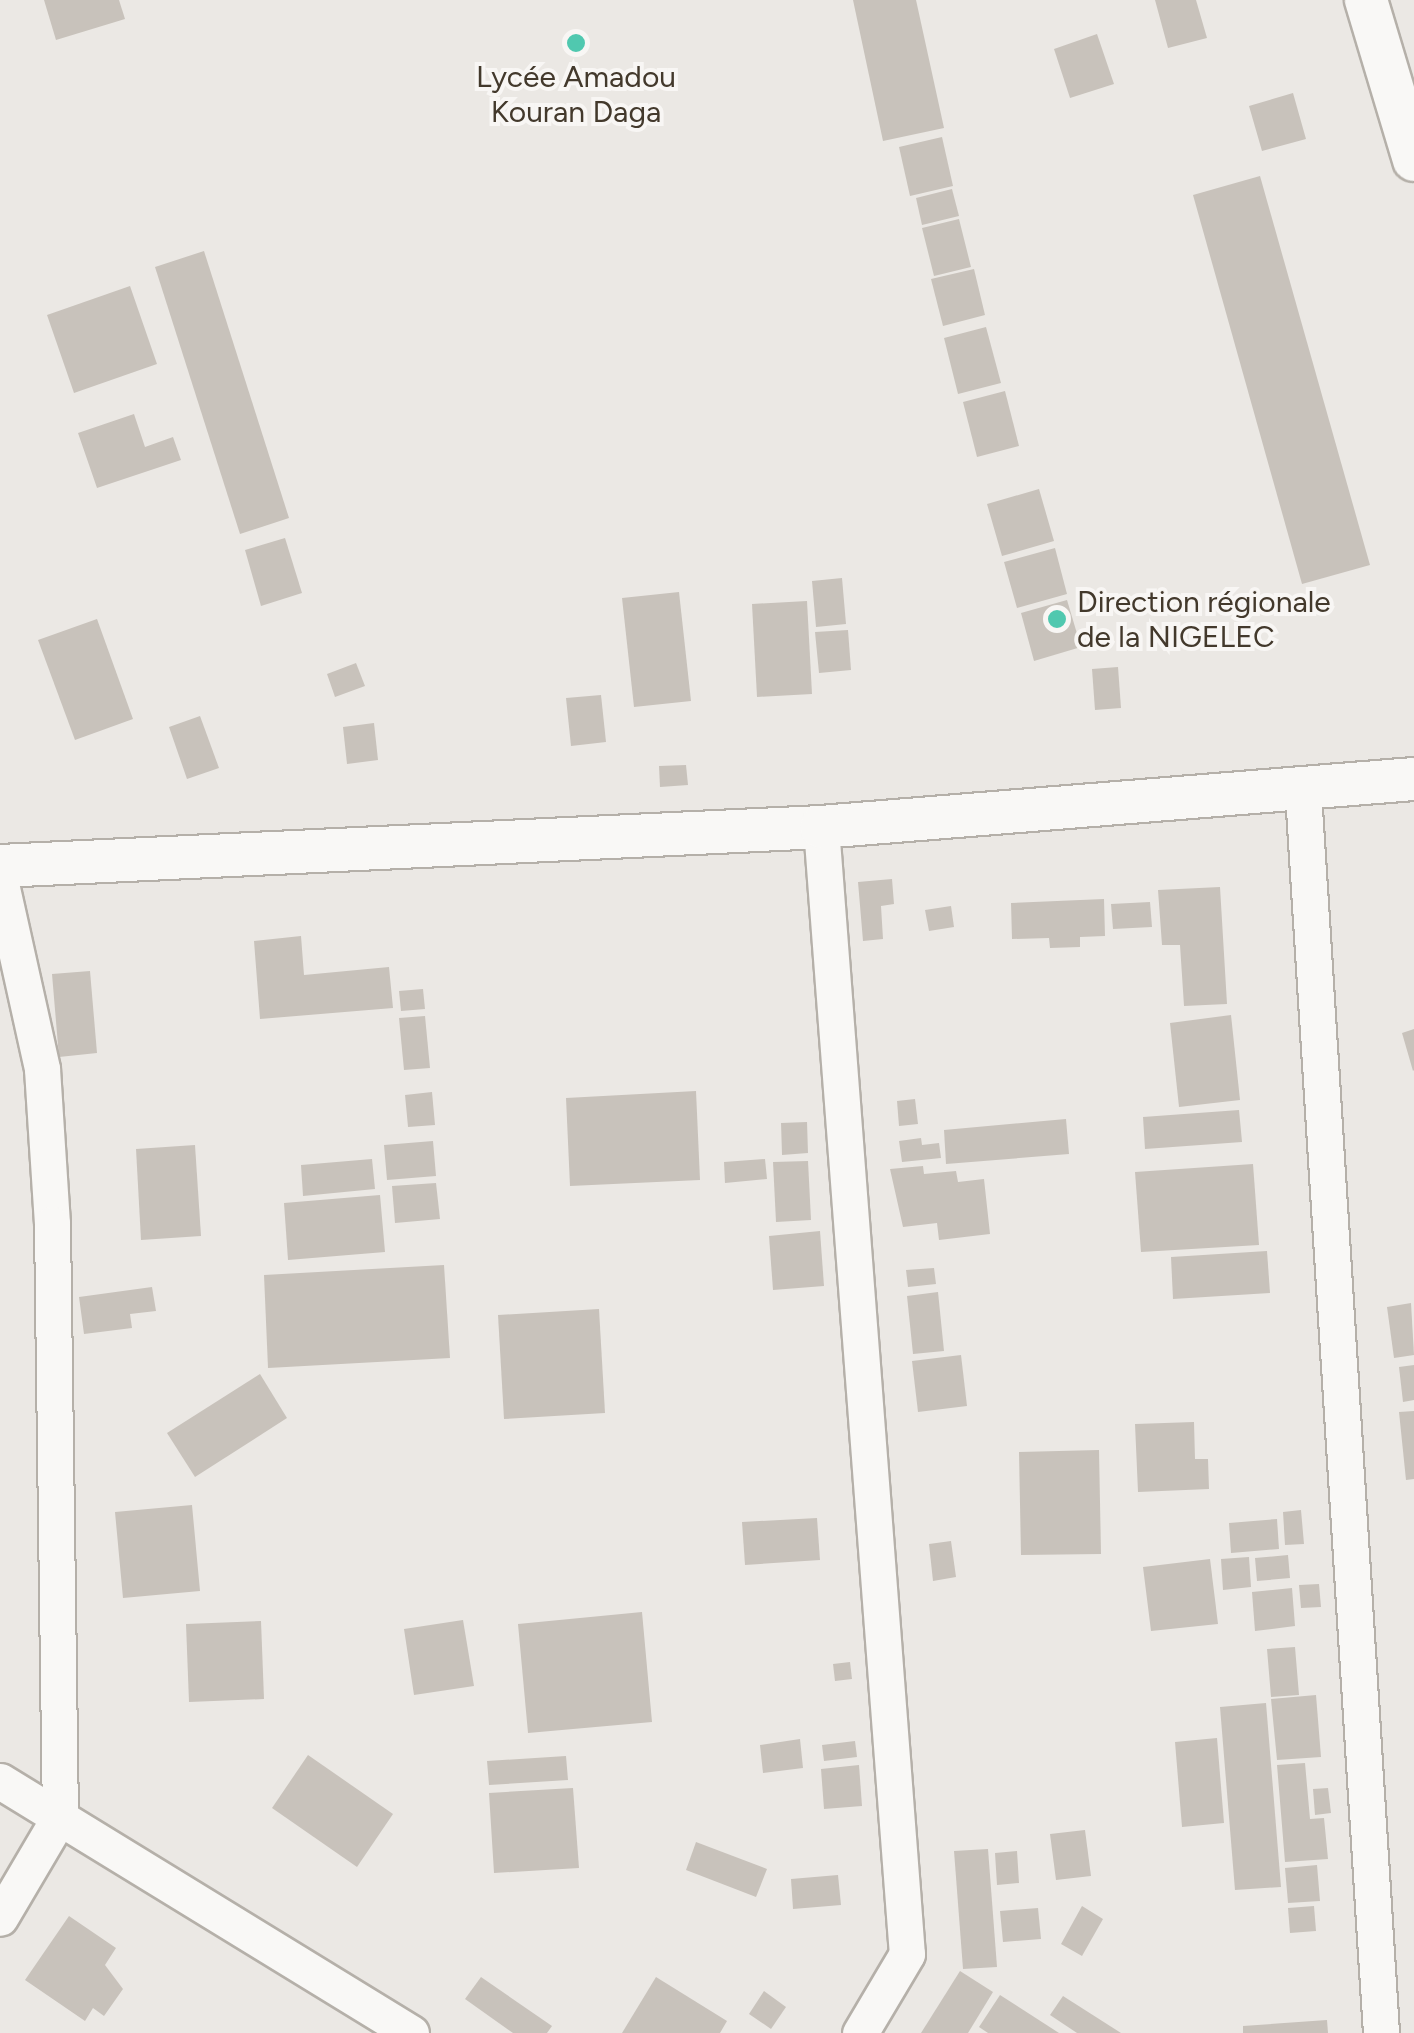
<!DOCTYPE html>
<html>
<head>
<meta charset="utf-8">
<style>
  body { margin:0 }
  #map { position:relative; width:1414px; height:2033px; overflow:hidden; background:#ebe8e4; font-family:Figtree,sans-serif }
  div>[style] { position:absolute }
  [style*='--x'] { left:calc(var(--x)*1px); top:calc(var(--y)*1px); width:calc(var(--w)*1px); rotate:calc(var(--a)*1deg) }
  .building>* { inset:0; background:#c8c2bb }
  .roads { filter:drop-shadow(2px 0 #b5b0a9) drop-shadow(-2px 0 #b5b0a9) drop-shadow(0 2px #b5b0a9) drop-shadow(0 -2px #b5b0a9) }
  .minor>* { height:35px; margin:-17.5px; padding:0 17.5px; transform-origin:17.5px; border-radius:17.5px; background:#f9f8f6 }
  .tertiary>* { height:42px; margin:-21px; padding:0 21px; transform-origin:21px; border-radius:21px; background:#f9f8f6 }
  .dots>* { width:28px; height:28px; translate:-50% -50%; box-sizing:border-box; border:5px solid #f8f6f4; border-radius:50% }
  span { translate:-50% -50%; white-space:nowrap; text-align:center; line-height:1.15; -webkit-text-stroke:8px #f8f6f4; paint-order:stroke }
  .poi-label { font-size:30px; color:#43392c }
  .left { translate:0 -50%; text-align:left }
</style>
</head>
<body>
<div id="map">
  <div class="building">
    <i style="clip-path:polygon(44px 0,119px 0,125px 19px,56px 40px)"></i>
    <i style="clip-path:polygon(853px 0,916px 0,944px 128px,883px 141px)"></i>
    <i style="clip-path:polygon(1155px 0,1196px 0,1207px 38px,1168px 48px)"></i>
    <i style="clip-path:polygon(1097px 34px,1114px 84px,1070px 98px,1054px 49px)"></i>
    <i style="clip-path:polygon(1293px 93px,1306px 139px,1262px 151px,1249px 106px)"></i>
    <i style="clip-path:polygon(942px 137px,953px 186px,910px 196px,899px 147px)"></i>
    <i style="clip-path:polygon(1260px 176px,1370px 565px,1302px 584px,1193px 195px)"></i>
    <i style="clip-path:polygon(952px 189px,959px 216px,922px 225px,916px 198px)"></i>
    <i style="clip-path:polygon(959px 219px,971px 267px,934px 276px,922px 228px)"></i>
    <i style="clip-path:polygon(204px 251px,289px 518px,240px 534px,155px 267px)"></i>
    <i style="clip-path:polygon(974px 269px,985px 315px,943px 326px,931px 279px)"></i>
    <i style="clip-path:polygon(130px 286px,157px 364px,74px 393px,47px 315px)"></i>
    <i style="clip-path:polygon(986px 327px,1001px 383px,958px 394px,944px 338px)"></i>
    <i style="clip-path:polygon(1005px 391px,1019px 446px,977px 457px,963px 402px)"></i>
    <i style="clip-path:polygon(134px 414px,145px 447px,173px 437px,181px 460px,97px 488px,78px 433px)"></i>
    <i style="clip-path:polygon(1039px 489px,1054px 541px,1002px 556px,987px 504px)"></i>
    <i style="clip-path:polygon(285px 538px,302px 593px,261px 606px,245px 550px)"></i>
    <i style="clip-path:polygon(1055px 548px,1067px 594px,1017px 608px,1004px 562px)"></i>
    <i style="clip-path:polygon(842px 578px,846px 624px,816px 627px,812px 581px)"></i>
    <i style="clip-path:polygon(679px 592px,691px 701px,634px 707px,622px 598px)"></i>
    <i style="clip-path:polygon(1067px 600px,1081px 647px,1034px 661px,1021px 613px)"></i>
    <i style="clip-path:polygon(807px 601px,812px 694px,757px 697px,752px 604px)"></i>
    <i style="clip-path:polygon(97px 619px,133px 719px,75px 740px,38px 640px)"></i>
    <i style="clip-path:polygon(848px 630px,851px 670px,819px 673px,815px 632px)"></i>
    <i style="clip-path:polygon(356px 663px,365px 686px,335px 697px,327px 674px)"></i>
    <i style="clip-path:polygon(1118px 667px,1121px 708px,1095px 710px,1092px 669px)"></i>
    <i style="clip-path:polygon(601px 695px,606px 742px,571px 746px,566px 698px)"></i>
    <i style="clip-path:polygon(200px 716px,219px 768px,187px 779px,169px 727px)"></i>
    <i style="clip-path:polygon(374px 723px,378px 760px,347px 764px,343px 727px)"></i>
    <i style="clip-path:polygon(686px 765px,688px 785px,660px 787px,659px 766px)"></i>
    <i style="clip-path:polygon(892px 879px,894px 904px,881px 906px,883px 939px,863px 941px,858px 882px)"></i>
    <i style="clip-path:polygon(1220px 887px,1227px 1004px,1184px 1006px,1180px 945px,1162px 945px,1158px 890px)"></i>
    <i style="clip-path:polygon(1104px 899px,1105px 936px,1080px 937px,1080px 947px,1050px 948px,1049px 938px,1012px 939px,1011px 903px)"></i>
    <i style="clip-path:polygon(1150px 902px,1152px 927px,1113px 929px,1111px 904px)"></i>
    <i style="clip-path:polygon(951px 906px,954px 927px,929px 931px,925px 910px)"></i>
    <i style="clip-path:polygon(301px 936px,304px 975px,389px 967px,393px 1008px,260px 1019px,254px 941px)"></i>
    <i style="clip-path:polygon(90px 971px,97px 1053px,59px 1057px,52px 974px)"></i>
    <i style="clip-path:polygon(423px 989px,425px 1009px,401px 1011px,399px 991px)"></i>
    <i style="clip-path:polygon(1231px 1015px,1240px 1100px,1179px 1107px,1170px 1023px)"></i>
    <i style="clip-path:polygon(425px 1016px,430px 1068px,404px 1070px,399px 1018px)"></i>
    <i style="clip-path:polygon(1414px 1029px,1414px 1070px,1413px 1071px,1402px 1033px)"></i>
    <i style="clip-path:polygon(696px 1091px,700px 1180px,570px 1186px,566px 1098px)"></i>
    <i style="clip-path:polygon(432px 1092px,435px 1125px,408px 1127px,405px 1095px)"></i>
    <i style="clip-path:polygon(915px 1099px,918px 1124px,899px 1126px,897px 1101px)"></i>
    <i style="clip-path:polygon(1239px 1110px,1242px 1142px,1145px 1149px,1143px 1117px)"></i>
    <i style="clip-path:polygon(1066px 1119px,1069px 1154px,946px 1164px,944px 1130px)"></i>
    <i style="clip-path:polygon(807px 1122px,808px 1153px,782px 1155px,781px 1123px)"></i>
    <i style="clip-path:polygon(921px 1138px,922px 1145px,939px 1143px,941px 1158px,902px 1162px,899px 1141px)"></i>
    <i style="clip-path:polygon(433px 1141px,436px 1176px,387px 1180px,384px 1145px)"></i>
    <i style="clip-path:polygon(195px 1145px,201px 1236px,141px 1240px,136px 1149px)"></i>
    <i style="clip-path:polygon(372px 1159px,375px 1189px,303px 1196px,301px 1165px)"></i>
    <i style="clip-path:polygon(765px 1159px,767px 1179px,725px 1183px,724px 1162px)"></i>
    <i style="clip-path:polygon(808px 1161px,811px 1220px,776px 1222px,773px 1162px)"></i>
    <i style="clip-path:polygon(1253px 1164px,1259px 1245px,1141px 1252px,1135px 1172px)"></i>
    <i style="clip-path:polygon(923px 1166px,924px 1174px,956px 1171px,958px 1182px,984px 1179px,990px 1234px,939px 1240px,937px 1223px,903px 1227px,890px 1169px)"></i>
    <i style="clip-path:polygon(436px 1183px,440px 1219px,395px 1223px,392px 1186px)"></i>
    <i style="clip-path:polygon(380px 1195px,385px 1252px,288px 1260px,284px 1203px)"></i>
    <i style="clip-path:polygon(820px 1231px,824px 1286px,773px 1290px,769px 1236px)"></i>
    <i style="clip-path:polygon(1267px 1251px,1270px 1293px,1173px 1299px,1171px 1257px)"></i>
    <i style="clip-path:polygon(444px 1265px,450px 1358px,268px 1368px,264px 1275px)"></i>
    <i style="clip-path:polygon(934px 1268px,936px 1284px,908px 1287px,906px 1270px)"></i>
    <i style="clip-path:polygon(152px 1287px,156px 1311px,130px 1314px,132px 1328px,84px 1334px,79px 1297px)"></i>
    <i style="clip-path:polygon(938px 1292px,944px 1351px,913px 1354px,907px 1296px)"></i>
    <i style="clip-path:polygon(1411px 1303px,1414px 1355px,1394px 1358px,1387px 1307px)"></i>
    <i style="clip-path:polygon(599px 1309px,605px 1413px,504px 1419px,498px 1315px)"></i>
    <i style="clip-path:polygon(961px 1355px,967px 1406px,918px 1412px,912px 1361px)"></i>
    <i style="clip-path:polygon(1414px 1365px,1414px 1400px,1403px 1402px,1399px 1367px)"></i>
    <i style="clip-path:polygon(260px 1374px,287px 1418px,195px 1477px,167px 1433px)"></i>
    <i style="clip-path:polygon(1414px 1411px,1414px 1479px,1406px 1480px,1399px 1412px)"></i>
    <i style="clip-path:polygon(1194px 1422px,1195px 1459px,1208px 1459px,1209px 1489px,1138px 1492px,1135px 1424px)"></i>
    <i style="clip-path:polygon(1099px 1450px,1101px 1554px,1021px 1555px,1019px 1452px)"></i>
    <i style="clip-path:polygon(192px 1505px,200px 1591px,123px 1598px,115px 1512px)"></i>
    <i style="clip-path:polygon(1301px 1510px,1304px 1544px,1285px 1545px,1283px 1512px)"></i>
    <i style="clip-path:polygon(817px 1518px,820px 1560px,745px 1565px,742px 1522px)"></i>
    <i style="clip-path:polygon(1277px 1519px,1279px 1549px,1231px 1553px,1229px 1523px)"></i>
    <i style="clip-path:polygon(951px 1541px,956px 1577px,933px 1581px,929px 1544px)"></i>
    <i style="clip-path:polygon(1288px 1555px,1290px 1578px,1257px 1581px,1255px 1558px)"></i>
    <i style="clip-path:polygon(1249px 1557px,1251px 1587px,1223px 1590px,1221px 1559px)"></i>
    <i style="clip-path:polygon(1210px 1559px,1218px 1624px,1151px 1631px,1143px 1567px)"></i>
    <i style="clip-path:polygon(1319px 1584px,1321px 1607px,1301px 1608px,1299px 1585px)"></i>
    <i style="clip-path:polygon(1292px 1588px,1295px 1626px,1255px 1631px,1252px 1592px)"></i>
    <i style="clip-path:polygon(642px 1612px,652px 1722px,528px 1733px,518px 1624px)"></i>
    <i style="clip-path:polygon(463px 1620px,474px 1686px,414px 1695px,404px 1629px)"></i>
    <i style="clip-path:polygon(261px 1621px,264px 1699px,189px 1702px,186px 1624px)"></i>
    <i style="clip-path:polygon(1295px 1647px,1299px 1695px,1271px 1697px,1267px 1649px)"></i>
    <i style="clip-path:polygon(850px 1662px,852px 1679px,835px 1681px,833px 1664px)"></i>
    <i style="clip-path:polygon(1316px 1695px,1321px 1757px,1277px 1760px,1271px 1699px)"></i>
    <i style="clip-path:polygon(1266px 1703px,1281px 1887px,1235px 1890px,1220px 1707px)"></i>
    <i style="clip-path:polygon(1217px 1738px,1224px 1823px,1182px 1827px,1175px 1742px)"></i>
    <i style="clip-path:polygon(800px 1739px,803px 1768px,763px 1773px,760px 1745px)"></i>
    <i style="clip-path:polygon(855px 1741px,857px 1757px,824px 1761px,822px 1745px)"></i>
    <i style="clip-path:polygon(308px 1755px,393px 1814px,357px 1867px,272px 1808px)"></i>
    <i style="clip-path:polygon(566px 1756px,568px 1780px,489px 1785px,487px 1761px)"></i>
    <i style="clip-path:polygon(1305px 1763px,1310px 1819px,1324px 1818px,1328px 1859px,1285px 1862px,1277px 1765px)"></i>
    <i style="clip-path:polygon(859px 1765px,862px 1806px,824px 1809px,821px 1769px)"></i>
    <i style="clip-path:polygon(573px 1788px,579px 1868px,494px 1873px,489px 1793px)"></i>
    <i style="clip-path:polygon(1328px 1788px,1331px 1813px,1315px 1815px,1313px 1789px)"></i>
    <i style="clip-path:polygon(1085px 1830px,1091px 1876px,1056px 1880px,1050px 1834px)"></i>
    <i style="clip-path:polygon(696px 1842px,767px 1869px,756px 1897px,686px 1870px)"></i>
    <i style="clip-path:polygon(988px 1849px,997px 1967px,963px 1969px,954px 1851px)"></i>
    <i style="clip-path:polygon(1017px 1851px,1019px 1883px,997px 1885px,995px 1853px)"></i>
    <i style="clip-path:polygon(1317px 1865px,1320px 1901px,1288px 1903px,1285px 1868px)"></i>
    <i style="clip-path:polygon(838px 1875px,841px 1905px,793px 1909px,791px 1879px)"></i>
    <i style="clip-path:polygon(1082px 1906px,1103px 1919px,1082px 1956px,1061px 1944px)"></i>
    <i style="clip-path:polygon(1314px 1906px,1316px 1931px,1290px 1933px,1288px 1908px)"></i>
    <i style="clip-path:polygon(1038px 1908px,1041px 1939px,1003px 1942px,1000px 1911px)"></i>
    <i style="clip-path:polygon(69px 1916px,116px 1948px,105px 1965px,123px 1989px,104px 2016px,93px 2008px,85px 2021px,25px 1980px)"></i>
    <i style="clip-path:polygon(960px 1971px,993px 1992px,968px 2033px,921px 2033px)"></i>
    <i style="clip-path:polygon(481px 1977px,552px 2026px,547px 2033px,513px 2033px,465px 1999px)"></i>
    <i style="clip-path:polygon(656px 1977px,727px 2021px,720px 2033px,622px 2033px)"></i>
    <i style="clip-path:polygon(764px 1991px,786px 2007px,771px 2029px,749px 2014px)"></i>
    <i style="clip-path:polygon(1000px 1995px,1059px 2033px,988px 2033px,979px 2027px)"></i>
    <i style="clip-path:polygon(1063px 1996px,1121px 2033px,1077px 2033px,1050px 2015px)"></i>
    <i style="clip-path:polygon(1327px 2020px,1328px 2033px,1243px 2033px,1243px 2026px)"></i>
  </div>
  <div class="roads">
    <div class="minor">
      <i style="--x:1303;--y:793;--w:1242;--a:86.4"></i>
      <i style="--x:821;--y:827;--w:1130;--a:85.64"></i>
      <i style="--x:907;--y:1954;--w:92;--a:120.7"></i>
      <i style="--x:0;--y:879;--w:195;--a:77.5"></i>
      <i style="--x:42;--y:1069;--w:155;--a:86.3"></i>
      <i style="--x:52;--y:1224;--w:592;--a:89.23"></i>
      <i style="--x:60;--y:1816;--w:118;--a:120.5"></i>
      <i style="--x:0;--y:1781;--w:482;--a:31.5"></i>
    </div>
    <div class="tertiary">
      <i style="--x:1366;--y:0;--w:167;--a:73.3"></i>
      <i style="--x:0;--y:866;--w:822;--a:-2.72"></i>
      <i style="--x:821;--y:827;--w:595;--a:-4.63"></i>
    </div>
  </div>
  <div class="dots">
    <i style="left:576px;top:43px;background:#50c8af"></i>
    <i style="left:1057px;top:619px;background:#50c8af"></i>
  </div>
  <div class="poi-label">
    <span style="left:576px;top:94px">Lycée Amadou<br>Kouran Daga</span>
    <span class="left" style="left:1077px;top:619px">Direction régionale<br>de la NIGELEC</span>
  </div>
</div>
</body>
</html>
